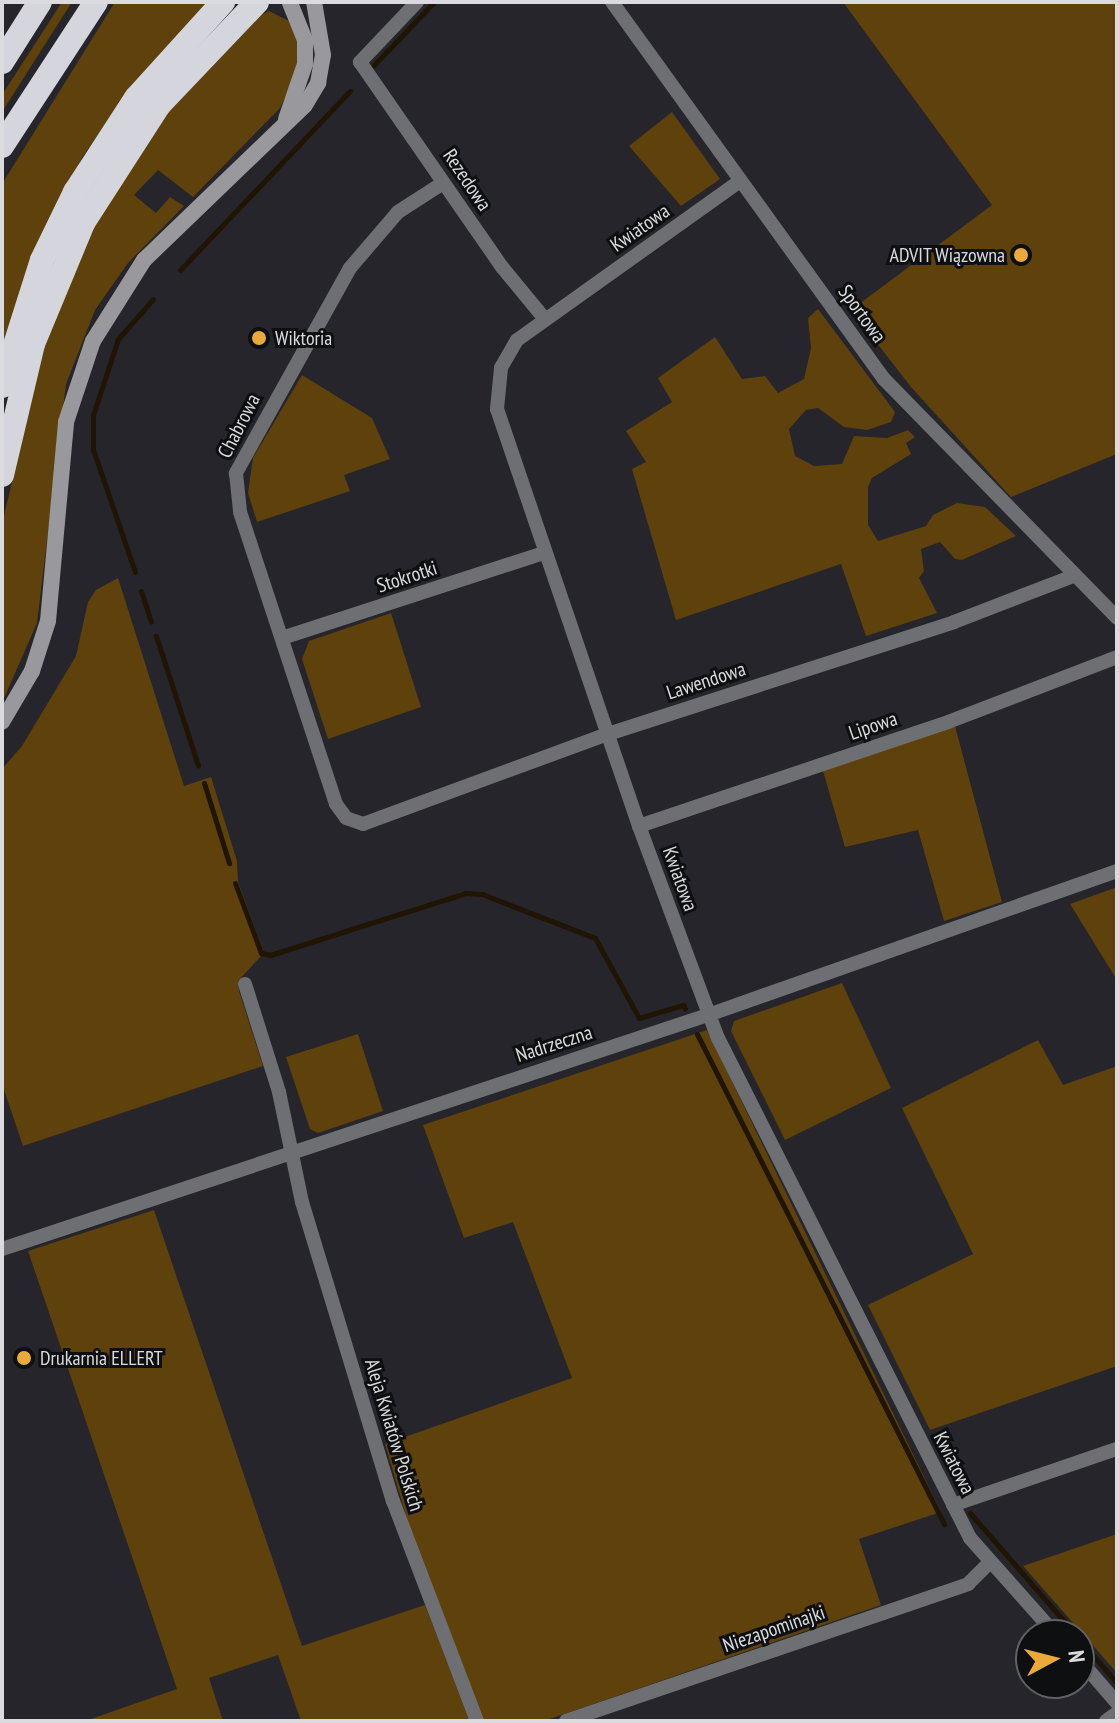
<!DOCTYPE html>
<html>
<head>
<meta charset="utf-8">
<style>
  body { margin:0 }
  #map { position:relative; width:1119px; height:1723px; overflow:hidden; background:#25252b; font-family:"PT Sans Narrow",sans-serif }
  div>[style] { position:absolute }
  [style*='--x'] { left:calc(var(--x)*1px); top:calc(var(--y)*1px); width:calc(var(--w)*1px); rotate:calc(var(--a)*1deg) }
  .green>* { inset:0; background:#5e410b }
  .stream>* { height:5px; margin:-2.5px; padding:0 2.5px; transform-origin:2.5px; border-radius:2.5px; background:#201402 }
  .street>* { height:14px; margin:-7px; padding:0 7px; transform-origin:7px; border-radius:7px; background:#6e6f72 }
  .secondary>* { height:16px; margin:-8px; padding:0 8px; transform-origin:8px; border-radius:8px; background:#98989d }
  .highway>* { height:24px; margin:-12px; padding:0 12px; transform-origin:12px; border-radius:12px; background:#d5d5dd }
  .dots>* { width:22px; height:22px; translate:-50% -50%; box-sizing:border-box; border:4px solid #0e0f11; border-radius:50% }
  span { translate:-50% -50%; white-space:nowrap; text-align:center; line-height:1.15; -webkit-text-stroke:6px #0e0f11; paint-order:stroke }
  .street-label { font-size:20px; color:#dbdbdf }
  .poi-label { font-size:20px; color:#dbdbdf }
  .right { translate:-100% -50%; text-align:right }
  .left { translate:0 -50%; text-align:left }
  .frame { position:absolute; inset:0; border:4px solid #dbdbdf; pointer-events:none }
  .north { position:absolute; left:1015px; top:1619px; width:80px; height:80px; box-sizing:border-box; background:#0e0f11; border:2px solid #606163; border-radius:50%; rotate:83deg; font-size:22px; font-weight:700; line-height:32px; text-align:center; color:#dbdbdf }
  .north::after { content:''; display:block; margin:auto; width:28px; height:36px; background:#eaaa39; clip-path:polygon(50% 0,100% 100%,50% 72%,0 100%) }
</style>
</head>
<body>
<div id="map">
  <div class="green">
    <i style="clip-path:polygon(62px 2px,72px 2px,2px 112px,2px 95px)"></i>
    <i style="clip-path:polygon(115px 2px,210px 2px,135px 84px,83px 156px,48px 223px,2px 345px,2px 184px)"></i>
    <i style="clip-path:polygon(843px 2px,1117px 2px,1117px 454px,1011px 497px,911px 387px,851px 310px,992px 205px)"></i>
    <i style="clip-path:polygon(269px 11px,291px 22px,299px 35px,296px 74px,280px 108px,193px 197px,158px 170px,134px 195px,156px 213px,170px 197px,184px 206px,128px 263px,95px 310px,66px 384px,37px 623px,2px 703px,2px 524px,49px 326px,81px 248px,149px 131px,247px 21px)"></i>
    <i style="clip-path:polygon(672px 112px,720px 179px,681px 206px,629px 146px)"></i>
    <i style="clip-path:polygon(818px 309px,895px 412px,891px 422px,867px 430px,844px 427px,818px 408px,806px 410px,789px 429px,795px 456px,814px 466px,842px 464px,854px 436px,887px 438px,908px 430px,915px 437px,906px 443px,911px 454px,872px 478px,868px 487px,868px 525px,878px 541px,926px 526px,933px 515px,957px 503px,985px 507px,1016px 536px,962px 560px,955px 559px,940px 542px,921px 549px,924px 571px,919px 578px,937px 613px,866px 636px,841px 564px,676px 620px,632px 469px,646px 462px,626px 431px,672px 402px,658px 378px,715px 337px,742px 379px,765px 376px,778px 393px,804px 379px,811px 348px,808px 318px)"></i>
    <i style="clip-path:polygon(302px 375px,372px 418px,390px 459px,344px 475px,350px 491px,257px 522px,248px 493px,253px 458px)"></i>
    <i style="clip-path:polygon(118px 578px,184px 786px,211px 777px,237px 861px,238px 882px,264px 953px,238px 981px,239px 991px,263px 1066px,23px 1146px,2px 1084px,2px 769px,22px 746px,76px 656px,88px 602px,96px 590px)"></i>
    <i style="clip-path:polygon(391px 613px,421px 707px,328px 739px,302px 659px,309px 641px)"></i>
    <i style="clip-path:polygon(955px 726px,1002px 902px,944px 921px,918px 830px,845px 847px,823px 771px)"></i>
    <i style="clip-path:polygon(1117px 887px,1117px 980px,1070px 904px)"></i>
    <i style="clip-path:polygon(842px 983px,891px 1088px,785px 1140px,731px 1031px,734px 1021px)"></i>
    <i style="clip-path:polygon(707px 1030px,941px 1512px,859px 1539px,881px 1605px,544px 1721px,484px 1721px,413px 1539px,385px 1444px,572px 1378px,513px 1222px,464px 1238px,423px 1125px)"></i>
    <i style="clip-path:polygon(358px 1034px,383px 1111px,318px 1133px,310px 1129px,286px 1057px)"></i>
    <i style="clip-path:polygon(1038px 1040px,1063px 1085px,1117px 1066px,1117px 1366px,930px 1430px,868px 1305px,973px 1254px,902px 1108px)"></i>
    <i style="clip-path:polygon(154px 1210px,302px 1646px,425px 1605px,470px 1721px,301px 1721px,278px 1655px,209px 1678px,223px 1721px,85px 1721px,177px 1689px,28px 1251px)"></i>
    <i style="clip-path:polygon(1117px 1534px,1117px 1673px,1023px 1566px)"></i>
  </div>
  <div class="stream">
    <i style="--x:374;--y:65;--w:87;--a:-46.4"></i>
    <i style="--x:180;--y:270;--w:247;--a:-46.5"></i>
    <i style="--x:135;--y:572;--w:130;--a:-108.9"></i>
    <i style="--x:93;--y:449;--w:34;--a:-90"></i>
    <i style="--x:93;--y:415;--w:80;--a:-71.8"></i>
    <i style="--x:118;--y:339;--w:53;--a:-48.8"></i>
    <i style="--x:141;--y:591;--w:32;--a:72"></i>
    <i style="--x:156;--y:636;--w:136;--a:72"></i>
    <i style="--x:204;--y:783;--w:84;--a:72.6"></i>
    <i style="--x:235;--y:883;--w:75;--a:69.6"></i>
    <i style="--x:261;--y:953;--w:9;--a:13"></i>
    <i style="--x:270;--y:955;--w:205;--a:-17.6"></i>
    <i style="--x:465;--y:893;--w:17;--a:3"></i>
    <i style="--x:482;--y:894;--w:121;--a:21.3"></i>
    <i style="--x:595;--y:938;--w:91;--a:61.2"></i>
    <i style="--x:639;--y:1018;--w:46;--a:-16.5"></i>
    <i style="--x:683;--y:1005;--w:4;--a:63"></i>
    <i style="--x:697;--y:1034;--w:549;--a:63.25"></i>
    <i style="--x:970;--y:1513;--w:162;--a:49"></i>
    <i style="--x:1079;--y:1639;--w:58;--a:49.2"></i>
  </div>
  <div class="street">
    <i style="--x:417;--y:2;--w:83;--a:133.5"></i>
    <i style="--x:360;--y:62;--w:249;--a:55.3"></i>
    <i style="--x:502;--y:267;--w:66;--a:50.5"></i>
    <i style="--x:612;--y:2;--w:465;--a:54.2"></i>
    <i style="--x:884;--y:379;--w:334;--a:45.7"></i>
    <i style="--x:740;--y:181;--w:274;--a:144.5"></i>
    <i style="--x:517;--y:340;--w:32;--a:120"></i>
    <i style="--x:501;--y:368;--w:41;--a:95.6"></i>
    <i style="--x:497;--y:409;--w:441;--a:71.2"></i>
    <i style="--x:639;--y:826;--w:226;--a:69.6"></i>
    <i style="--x:718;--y:1038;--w:560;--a:63.25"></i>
    <i style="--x:970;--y:1538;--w:130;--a:48.4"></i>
    <i style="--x:443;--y:183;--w:54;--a:147.2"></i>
    <i style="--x:398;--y:212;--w:74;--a:130.6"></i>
    <i style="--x:350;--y:268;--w:235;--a:119.1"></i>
    <i style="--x:236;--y:473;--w:39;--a:84"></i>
    <i style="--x:240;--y:512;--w:307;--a:71.8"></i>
    <i style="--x:336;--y:804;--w:17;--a:54"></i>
    <i style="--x:346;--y:818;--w:18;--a:19"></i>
    <i style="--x:363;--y:824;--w:261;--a:-20.2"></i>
    <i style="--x:608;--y:734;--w:364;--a:-17.9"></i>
    <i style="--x:954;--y:622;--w:128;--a:-21.1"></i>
    <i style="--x:282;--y:638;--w:274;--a:-18"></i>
    <i style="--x:639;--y:826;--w:326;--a:-18.6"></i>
    <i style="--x:948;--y:722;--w:181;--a:-21"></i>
    <i style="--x:245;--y:984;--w:113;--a:72.5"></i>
    <i style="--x:279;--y:1092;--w:112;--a:78.2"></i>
    <i style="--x:302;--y:1202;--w:313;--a:73.1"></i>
    <i style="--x:393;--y:1501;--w:235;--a:69.1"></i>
    <i style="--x:2;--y:1249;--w:744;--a:-18.34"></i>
    <i style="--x:708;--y:1015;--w:434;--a:-19.4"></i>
    <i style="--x:953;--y:1505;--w:173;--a:-18.9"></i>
    <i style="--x:1079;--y:1659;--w:58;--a:49.2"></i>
    <i style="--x:566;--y:1721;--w:425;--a:-18.8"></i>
    <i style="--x:968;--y:1584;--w:28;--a:-45"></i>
    <i style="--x:1106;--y:1721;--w:14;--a:-36"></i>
  </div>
  <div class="secondary">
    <i style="--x:286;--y:119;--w:58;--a:-70.9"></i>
    <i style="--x:305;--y:64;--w:24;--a:-90"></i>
    <i style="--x:305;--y:40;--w:40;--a:-112"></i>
    <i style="--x:2;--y:722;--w:59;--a:-59.5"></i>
    <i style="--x:32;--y:671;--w:52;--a:-72.3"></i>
    <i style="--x:48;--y:621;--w:200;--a:-84.8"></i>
    <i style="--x:66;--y:422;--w:85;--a:-71.6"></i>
    <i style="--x:93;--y:341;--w:96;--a:-57.8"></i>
    <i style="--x:144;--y:260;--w:223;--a:-43.9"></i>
    <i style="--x:305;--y:105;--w:26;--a:-59"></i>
    <i style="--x:318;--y:83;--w:28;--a:-80"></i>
    <i style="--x:323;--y:55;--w:54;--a:-99.6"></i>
  </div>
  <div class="highway">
    <i style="--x:2;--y:62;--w:71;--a:-57.7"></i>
    <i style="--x:2;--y:146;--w:172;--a:-56.9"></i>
    <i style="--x:2;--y:386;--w:132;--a:-72.4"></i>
    <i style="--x:42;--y:260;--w:76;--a:-64.1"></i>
    <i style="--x:75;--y:192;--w:112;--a:-57"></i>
    <i style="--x:136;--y:98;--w:130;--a:-47.8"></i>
    <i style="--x:2;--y:475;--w:135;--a:-76.7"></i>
    <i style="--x:33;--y:344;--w:131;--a:-67.5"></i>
    <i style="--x:83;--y:223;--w:140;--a:-57.2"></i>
    <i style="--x:159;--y:105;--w:142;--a:-46.4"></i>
  </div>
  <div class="dots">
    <i style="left:1021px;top:255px;background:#eaaa39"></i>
    <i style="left:259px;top:338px;background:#eaaa39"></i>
    <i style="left:24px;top:1358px;background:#eaaa39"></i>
  </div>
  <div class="street-label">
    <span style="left:467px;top:180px;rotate:56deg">Rezedowa</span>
    <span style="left:640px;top:228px;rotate:-35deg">Kwiatowa</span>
    <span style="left:862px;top:314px;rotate:54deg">Sportowa</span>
    <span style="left:239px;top:426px;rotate:-63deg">Chabrowa</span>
    <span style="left:407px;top:577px;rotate:-18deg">Stokrotki</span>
    <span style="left:706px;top:681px;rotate:-18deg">Lawendowa</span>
    <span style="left:873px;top:726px;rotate:-19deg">Lipowa</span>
    <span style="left:680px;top:879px;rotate:70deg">Kwiatowa</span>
    <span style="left:554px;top:1044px;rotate:-18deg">Nadrzeczna</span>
    <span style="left:394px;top:1435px;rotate:73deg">Aleja Kwiatów Polskich</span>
    <span style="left:954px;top:1463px;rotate:63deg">Kwiatowa</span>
    <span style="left:774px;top:1629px;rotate:-19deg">Niezapominajki</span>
  </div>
  <div class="poi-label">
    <span class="right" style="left:1005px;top:255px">ADVIT Wiązowna</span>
    <span class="left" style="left:275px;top:338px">Wiktoria</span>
    <span class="left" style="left:40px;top:1358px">Drukarnia ELLERT</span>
  </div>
  <div class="frame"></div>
  <div class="north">N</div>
</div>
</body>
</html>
